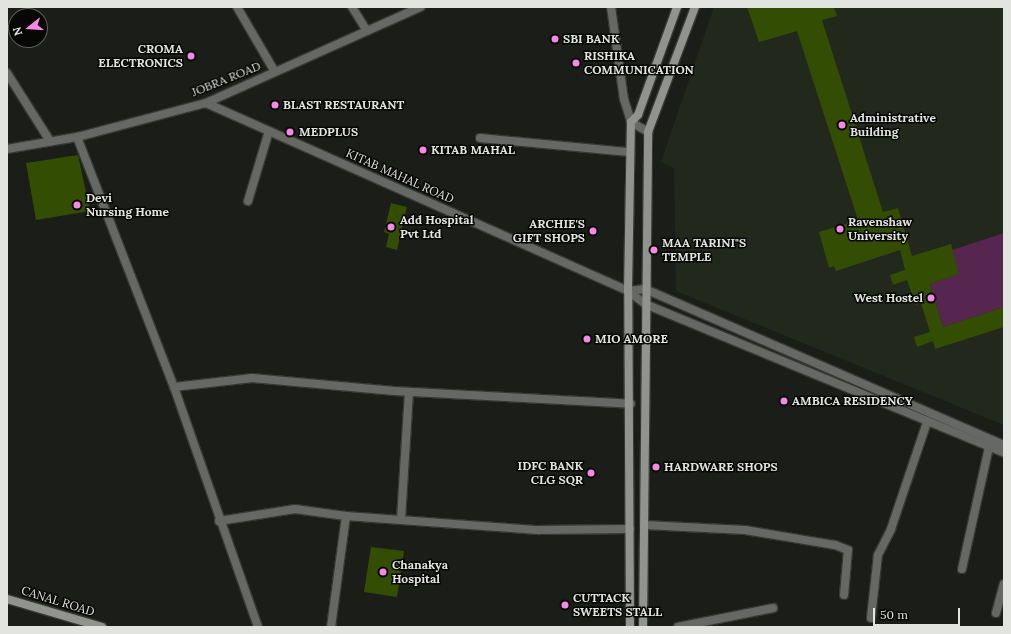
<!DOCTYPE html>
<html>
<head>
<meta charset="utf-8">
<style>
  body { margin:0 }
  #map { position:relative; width:1011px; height:634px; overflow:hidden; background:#1b1e18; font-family:Lora,serif }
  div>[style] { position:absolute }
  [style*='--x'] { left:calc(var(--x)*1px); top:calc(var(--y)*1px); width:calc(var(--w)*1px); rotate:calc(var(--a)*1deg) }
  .built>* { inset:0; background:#23281d }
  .green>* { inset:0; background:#572650 }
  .building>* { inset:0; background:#334d03 }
  .roads { filter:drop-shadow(1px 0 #373a34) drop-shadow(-1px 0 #373a34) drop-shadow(0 1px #373a34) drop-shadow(0 -1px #373a34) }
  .minor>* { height:8px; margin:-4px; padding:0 4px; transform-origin:4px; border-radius:4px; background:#666865 }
  .tertiary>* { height:8px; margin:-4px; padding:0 4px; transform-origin:4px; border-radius:4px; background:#666865 }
  .secondary>* { height:8px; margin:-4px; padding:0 4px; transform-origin:4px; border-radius:4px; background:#91938e }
  .dots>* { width:11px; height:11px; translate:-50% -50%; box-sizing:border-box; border:2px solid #070806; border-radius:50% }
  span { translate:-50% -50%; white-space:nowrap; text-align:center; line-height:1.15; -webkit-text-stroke:3px #070806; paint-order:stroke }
  .poi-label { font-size:12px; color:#e2e4e0; font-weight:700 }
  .left { translate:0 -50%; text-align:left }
  .right { translate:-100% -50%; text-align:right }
  .street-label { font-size:12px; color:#e2e4e0 }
  .frame { position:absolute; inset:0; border:8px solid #e2e4e0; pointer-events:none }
  .north { position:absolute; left:8px; top:8px; width:40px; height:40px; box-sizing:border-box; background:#070806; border:1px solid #5f605d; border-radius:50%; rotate:253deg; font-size:11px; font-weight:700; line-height:16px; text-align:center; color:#e2e4e0 }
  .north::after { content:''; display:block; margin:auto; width:14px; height:18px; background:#f987e9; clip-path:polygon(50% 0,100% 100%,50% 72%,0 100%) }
  .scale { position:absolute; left:873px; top:608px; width:87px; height:18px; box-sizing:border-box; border:2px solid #e2e4e0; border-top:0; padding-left:5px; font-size:12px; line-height:14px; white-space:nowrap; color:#e2e4e0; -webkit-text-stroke:3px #070806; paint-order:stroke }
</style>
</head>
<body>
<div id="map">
  <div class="built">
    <i style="clip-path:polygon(714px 7px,1004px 7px,1004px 425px,676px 291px,674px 168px,661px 162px)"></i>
  </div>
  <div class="green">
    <i style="clip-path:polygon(1004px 233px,1004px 307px,943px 327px,930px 284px,959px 274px,952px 250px)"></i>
  </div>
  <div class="building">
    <i style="clip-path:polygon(747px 7px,834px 7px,837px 16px,822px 20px,883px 212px,898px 208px,912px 256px,951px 244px,959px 274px,930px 284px,943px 327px,1004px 307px,1004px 327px,935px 349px,933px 341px,917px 347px,914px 337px,930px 332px,921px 303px,916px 305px,907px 280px,893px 285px,890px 275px,905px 270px,900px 250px,836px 271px,834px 266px,829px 268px,819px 232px,858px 220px,797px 31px,759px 42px)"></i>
    <i style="clip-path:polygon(78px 155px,90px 211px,36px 220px,26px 163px)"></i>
    <i style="clip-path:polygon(391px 203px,407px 207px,397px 250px,386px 247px,389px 234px,384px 232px)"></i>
    <i style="clip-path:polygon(371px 547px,404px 551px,397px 597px,364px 592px)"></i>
  </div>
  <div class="roads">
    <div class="minor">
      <i style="--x:237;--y:7;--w:75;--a:59.7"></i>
      <i style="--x:352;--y:7;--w:28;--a:58"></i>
      <i style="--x:7;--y:73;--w:80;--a:57.7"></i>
      <i style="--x:77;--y:137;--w:268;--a:68.8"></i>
      <i style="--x:174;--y:387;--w:254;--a:70.7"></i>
      <i style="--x:480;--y:138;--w:150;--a:5.4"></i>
      <i style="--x:248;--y:201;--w:73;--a:-73.3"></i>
      <i style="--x:174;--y:387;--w:79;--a:-6.6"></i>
      <i style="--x:252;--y:378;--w:143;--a:5.2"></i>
      <i style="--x:394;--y:391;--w:237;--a:3.1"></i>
      <i style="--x:401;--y:519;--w:127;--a:-86.4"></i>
      <i style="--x:219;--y:521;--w:77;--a:-9"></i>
      <i style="--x:295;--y:509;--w:51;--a:7.8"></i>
      <i style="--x:346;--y:516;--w:193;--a:4.2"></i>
      <i style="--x:538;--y:530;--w:92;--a:-0.6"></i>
      <i style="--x:644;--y:525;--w:101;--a:2.8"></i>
      <i style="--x:745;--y:530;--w:91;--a:9.5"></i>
      <i style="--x:835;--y:545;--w:14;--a:21"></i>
      <i style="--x:848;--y:550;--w:45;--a:95.1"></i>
      <i style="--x:962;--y:569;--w:125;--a:-77.5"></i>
      <i style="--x:996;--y:613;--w:30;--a:-75"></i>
      <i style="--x:871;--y:618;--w:63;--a:-83.7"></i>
      <i style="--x:878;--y:555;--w:29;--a:-63"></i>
      <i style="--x:891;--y:529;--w:113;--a:-71.4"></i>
      <i style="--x:331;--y:627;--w:112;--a:-82.3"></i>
      <i style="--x:678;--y:627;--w:97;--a:-11.3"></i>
    </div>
    <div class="tertiary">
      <i style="--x:611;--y:7;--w:93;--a:82"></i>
      <i style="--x:624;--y:99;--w:24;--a:73"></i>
      <i style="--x:631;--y:122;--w:20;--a:30"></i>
      <i style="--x:206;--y:103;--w:462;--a:24"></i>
      <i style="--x:628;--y:291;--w:21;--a:37"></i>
      <i style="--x:645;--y:304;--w:389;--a:22.5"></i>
      <i style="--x:7;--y:149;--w:71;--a:-9.7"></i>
      <i style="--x:77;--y:137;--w:133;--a:-14.8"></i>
      <i style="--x:206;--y:103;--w:235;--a:-24.1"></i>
      <i style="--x:628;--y:291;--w:17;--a:-7"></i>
      <i style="--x:645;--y:289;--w:391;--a:23.5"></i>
    </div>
    <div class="secondary">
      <i style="--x:7;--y:599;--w:99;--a:16.4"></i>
      <i style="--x:630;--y:627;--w:336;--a:-90.3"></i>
      <i style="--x:628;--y:291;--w:169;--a:-89"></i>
      <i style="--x:631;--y:122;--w:10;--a:-45"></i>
      <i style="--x:638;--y:115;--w:115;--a:-70.1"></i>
      <i style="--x:643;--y:627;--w:495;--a:-89.4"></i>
      <i style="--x:648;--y:132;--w:134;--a:-69.4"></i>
    </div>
  </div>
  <div class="dots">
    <i style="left:555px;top:39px;background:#f987e9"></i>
    <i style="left:191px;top:56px;background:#f987e9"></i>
    <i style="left:576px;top:63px;background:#f987e9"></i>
    <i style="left:275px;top:105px;background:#f987e9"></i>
    <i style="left:842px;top:125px;background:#f987e9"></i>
    <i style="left:290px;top:132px;background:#f987e9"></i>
    <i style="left:423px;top:150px;background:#f987e9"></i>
    <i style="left:77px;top:205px;background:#f987e9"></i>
    <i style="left:391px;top:227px;background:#f987e9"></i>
    <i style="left:840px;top:229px;background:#f987e9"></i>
    <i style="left:593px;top:231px;background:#f987e9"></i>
    <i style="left:654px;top:250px;background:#f987e9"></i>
    <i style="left:931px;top:298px;background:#f987e9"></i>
    <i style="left:587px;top:339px;background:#f987e9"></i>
    <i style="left:784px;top:401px;background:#f987e9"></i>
    <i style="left:656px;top:467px;background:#f987e9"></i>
    <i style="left:591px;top:473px;background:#f987e9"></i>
    <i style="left:383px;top:572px;background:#f987e9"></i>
    <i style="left:565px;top:605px;background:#f987e9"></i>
  </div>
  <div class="poi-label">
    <span class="left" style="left:563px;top:39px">SBI BANK</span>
    <span class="right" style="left:183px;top:56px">CROMA<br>ELECTRONICS</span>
    <span class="left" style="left:584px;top:63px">RISHIKA<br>COMMUNICATION</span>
    <span class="left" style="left:283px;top:105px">BLAST RESTAURANT</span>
    <span class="left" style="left:850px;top:125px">Administrative<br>Building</span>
    <span class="left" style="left:299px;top:132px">MEDPLUS</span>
    <span class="left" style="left:431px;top:150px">KITAB MAHAL</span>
    <span class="left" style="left:86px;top:205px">Devi<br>Nursing Home</span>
    <span class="left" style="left:400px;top:227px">Add Hospital<br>Pvt Ltd</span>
    <span class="left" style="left:848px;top:229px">Ravenshaw<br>University</span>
    <span class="right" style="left:585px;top:231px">ARCHIE'S<br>GIFT SHOPS</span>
    <span class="left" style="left:662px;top:250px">MAA TARINI"S<br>TEMPLE</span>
    <span class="right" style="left:923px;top:298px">West Hostel</span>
    <span class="left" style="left:595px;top:339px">MIO AMORE</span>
    <span class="left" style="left:792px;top:401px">AMBICA RESIDENCY</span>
    <span class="right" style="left:583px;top:473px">IDFC BANK<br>CLG SQR</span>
    <span class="left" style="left:664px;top:467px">HARDWARE SHOPS</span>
    <span class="left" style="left:392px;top:572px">Chanakya<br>Hospital</span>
    <span class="left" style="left:573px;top:605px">CUTTACK<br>SWEETS STALL</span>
  </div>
  <div class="street-label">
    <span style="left:226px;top:79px;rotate:-22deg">JOBRA ROAD</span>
    <span style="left:400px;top:176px;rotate:24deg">KITAB MAHAL ROAD</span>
    <span style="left:58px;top:601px;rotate:17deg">CANAL ROAD</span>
  </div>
  <div class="frame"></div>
  <div class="north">N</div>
  <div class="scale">50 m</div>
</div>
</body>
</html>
